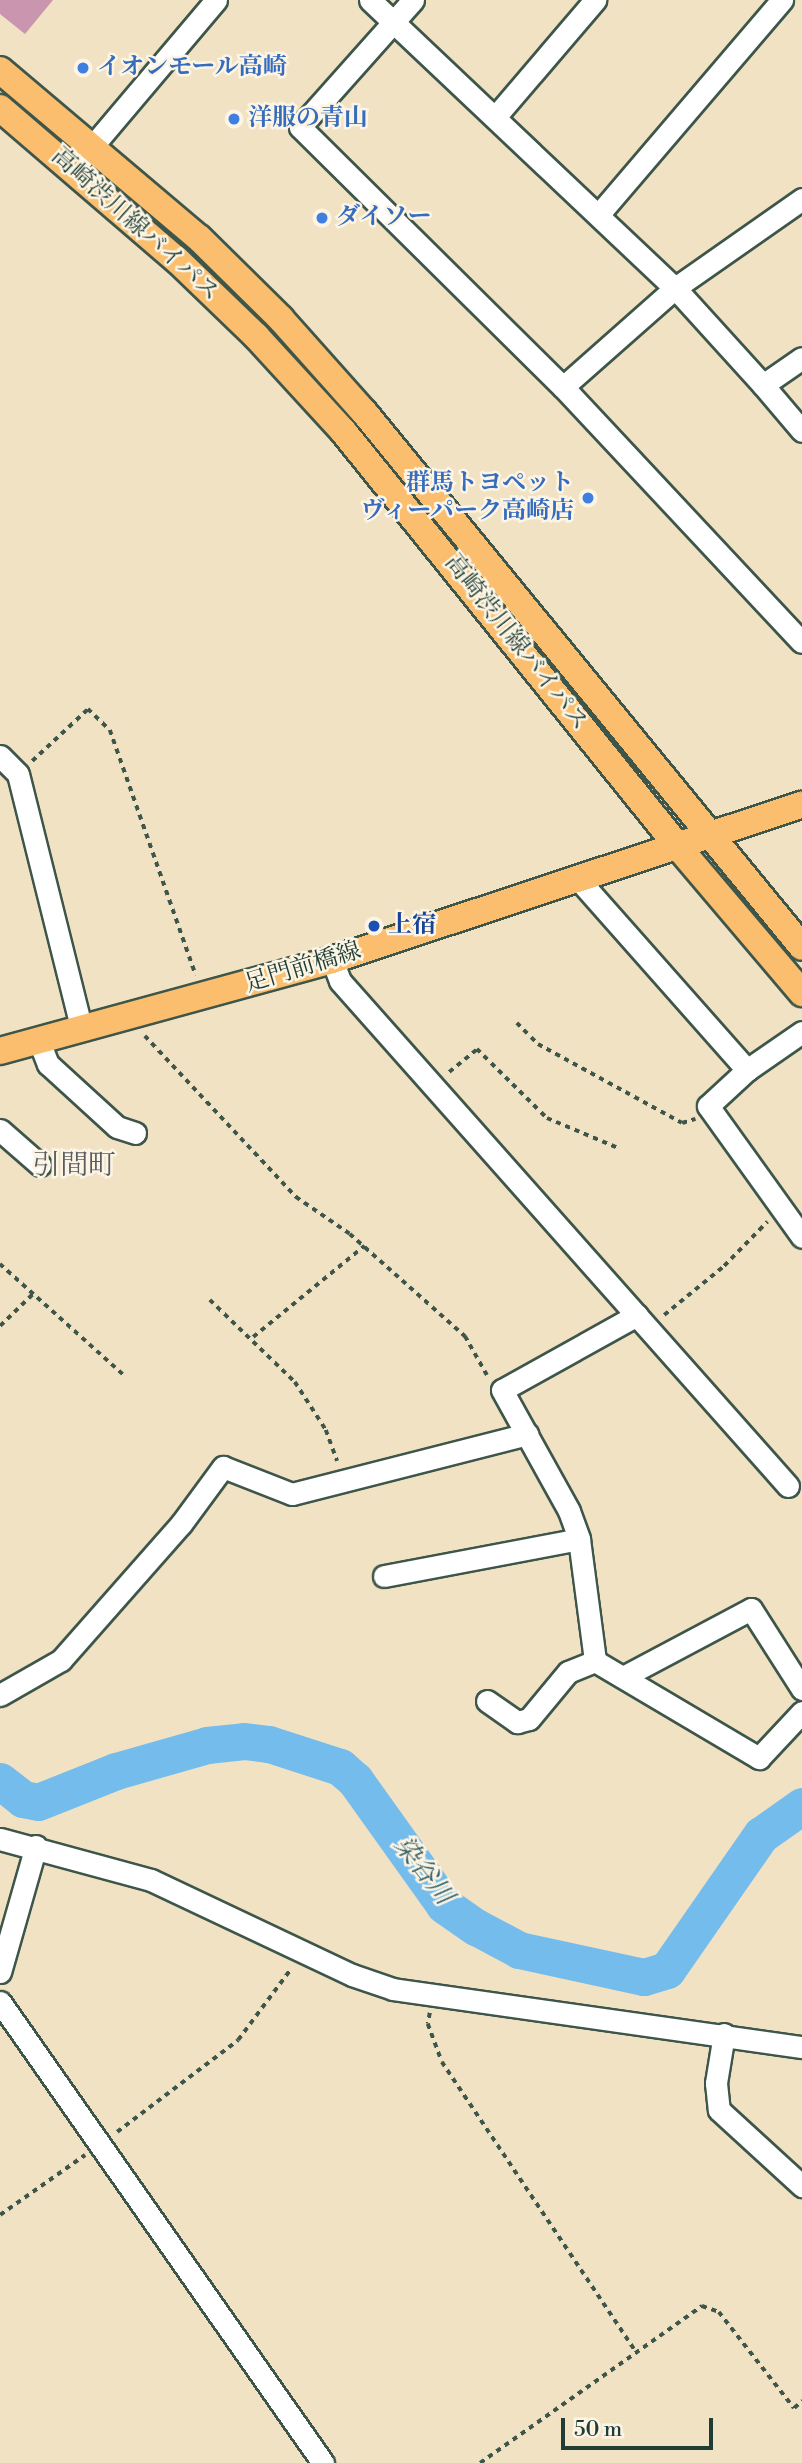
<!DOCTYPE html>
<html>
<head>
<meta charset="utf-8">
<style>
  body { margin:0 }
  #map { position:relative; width:802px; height:2463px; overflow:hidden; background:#f1e2c4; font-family:"Libre Bodoni","Noto Serif JP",serif }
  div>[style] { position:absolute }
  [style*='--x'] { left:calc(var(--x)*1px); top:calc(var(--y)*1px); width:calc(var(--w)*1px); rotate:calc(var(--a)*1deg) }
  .river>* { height:37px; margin:-18.5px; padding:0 18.5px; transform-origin:18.5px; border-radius:18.5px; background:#74bcec }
  .building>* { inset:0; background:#ca95af }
  .path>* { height:3.5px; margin-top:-1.75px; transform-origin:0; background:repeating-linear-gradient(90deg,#3e564a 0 5px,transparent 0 10px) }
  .roads { filter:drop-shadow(2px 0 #3e564a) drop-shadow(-2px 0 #3e564a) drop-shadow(0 2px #3e564a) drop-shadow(0 -2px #3e564a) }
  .minor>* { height:21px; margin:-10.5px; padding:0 10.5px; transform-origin:10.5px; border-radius:10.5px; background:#fff }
  .major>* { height:26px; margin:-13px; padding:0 13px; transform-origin:13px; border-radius:13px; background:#fabe6e }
  .dots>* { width:19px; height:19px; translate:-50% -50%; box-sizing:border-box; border:4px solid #fcf5e5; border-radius:50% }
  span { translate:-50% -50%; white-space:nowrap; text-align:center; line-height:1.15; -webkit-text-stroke:5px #fcf5e5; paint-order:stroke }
  .shop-label { font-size:24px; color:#366cbe; font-weight:700 }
  .left { translate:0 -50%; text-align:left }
  .right { translate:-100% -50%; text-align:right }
  .street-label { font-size:24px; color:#1f3d34 }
  .transit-label { font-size:24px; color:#164399; font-weight:700 }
  .water-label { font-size:26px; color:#345d62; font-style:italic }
  .quarter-label { font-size:28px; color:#5b5c5f }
  .scale { position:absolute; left:561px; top:2418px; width:152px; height:32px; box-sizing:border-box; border:4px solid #1f3d34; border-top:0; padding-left:9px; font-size:21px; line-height:24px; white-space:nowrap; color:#1f3d34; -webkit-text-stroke:5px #fcf5e5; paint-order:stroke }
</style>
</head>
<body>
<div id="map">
  <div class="river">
    <i style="--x:0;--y:1781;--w:29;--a:38"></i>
    <i style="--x:23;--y:1799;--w:15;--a:11"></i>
    <i style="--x:38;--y:1802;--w:84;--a:-21.7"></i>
    <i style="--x:116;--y:1771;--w:95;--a:-15.9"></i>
    <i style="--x:207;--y:1745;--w:37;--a:-6"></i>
    <i style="--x:244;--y:1741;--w:25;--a:7"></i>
    <i style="--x:269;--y:1744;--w:75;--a:17.9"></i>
    <i style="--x:340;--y:1767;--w:20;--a:41"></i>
    <i style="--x:355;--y:1780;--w:153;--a:54.5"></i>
    <i style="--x:444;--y:1905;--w:39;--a:35"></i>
    <i style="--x:476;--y:1927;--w:49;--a:28.1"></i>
    <i style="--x:519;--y:1950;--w:128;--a:12.2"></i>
    <i style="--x:644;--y:1977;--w:24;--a:-17"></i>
    <i style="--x:667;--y:1970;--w:165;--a:-55.2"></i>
    <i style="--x:761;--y:1835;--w:50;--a:-35.3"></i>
  </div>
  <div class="building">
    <i style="clip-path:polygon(0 0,53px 0,25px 34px,0 14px)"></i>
  </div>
  <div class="path">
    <i style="--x:32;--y:761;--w:76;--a:-42.9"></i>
    <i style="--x:88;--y:709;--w:30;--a:44"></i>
    <i style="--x:110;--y:730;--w:260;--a:70.7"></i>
    <i style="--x:517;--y:1023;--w:30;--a:45"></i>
    <i style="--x:538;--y:1044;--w:164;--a:28.7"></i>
    <i style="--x:682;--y:1123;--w:14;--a:-17"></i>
    <i style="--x:145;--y:1036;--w:221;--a:46.8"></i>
    <i style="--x:296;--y:1197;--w:65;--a:34.4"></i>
    <i style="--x:350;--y:1234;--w:154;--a:41.6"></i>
    <i style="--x:465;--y:1336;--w:45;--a:60.6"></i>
    <i style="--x:449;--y:1072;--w:36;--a:-39"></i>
    <i style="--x:477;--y:1049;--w:98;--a:44.6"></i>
    <i style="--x:547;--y:1118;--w:77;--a:22.9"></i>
    <i style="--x:0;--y:1264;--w:168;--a:41.9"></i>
    <i style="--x:210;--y:1300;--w:118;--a:44"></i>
    <i style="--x:295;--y:1382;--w:57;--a:57.1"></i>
    <i style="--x:326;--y:1430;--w:33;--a:70"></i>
    <i style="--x:664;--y:1315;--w:77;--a:-39.2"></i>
    <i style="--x:724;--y:1266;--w:62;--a:-45.7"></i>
    <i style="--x:0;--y:1326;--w:49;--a:-44.2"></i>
    <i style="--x:253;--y:1337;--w:144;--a:-39.3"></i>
    <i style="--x:430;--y:2013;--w:11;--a:100"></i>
    <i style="--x:428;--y:2024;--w:40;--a:69.8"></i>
    <i style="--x:442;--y:2062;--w:349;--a:56.2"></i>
    <i style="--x:117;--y:2132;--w:152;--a:-37.2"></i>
    <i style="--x:238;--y:2040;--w:89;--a:-53.3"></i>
    <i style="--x:0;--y:2215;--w:104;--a:-35.2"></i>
    <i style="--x:480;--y:2463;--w:272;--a:-35.3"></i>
    <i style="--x:702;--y:2306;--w:18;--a:19"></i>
    <i style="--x:719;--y:2312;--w:122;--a:52"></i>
    <i style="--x:794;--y:2408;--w:11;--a:-41"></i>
  </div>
  <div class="roads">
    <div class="minor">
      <i style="--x:370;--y:0;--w:419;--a:43.4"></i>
      <i style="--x:675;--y:288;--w:131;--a:47.8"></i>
      <i style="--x:763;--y:385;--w:47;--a:-34.7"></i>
      <i style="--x:413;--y:0;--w:170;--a:131.7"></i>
      <i style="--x:300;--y:127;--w:370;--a:44.7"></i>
      <i style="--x:563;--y:387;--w:349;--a:46.9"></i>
      <i style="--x:496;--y:116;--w:153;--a:-49.5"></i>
      <i style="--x:74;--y:168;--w:220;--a:-49.8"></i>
      <i style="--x:599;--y:214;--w:282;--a:-49.5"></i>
      <i style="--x:763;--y:385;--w:60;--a:49.7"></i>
      <i style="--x:563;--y:387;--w:149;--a:-41.5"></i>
      <i style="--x:675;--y:288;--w:155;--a:-35"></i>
      <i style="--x:0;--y:756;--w:25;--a:45"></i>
      <i style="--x:18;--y:774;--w:264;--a:76"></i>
      <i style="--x:579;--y:880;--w:254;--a:48.5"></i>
      <i style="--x:747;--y:1070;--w:53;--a:137.3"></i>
      <i style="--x:708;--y:1106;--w:161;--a:54.3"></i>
      <i style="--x:332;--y:960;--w:22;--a:69"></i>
      <i style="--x:340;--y:981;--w:675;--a:48.42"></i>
      <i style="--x:39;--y:1041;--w:25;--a:69"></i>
      <i style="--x:48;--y:1064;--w:93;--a:42.4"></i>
      <i style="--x:117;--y:1127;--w:19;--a:18"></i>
      <i style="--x:747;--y:1070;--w:67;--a:-34.6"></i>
      <i style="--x:0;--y:1130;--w:53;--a:41.2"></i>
      <i style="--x:637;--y:1315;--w:154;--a:150.9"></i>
      <i style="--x:502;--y:1390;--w:138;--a:61"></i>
      <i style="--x:569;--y:1511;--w:30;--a:70"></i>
      <i style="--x:579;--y:1539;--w:123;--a:82.5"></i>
      <i style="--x:595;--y:1661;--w:191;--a:30.6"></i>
      <i style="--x:759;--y:1758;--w:63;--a:-46.9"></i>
      <i style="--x:384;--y:1576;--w:198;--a:-10.7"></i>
      <i style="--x:623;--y:1677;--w:145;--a:-28"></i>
      <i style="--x:751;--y:1609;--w:95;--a:57.5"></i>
      <i style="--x:0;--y:1695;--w:70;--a:-29.8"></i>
      <i style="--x:61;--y:1660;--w:181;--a:-48.6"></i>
      <i style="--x:181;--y:1524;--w:71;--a:-53.6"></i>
      <i style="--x:223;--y:1467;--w:74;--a:21.4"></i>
      <i style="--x:292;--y:1494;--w:243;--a:-14.3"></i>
      <i style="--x:487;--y:1701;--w:37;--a:35"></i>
      <i style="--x:517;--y:1722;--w:12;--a:-14"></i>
      <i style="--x:529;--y:1719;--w:61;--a:-50.3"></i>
      <i style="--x:568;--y:1672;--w:29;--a:-22"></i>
      <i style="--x:0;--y:1839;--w:156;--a:15.2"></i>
      <i style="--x:151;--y:1880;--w:222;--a:25.3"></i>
      <i style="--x:352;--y:1975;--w:43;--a:18.9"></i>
      <i style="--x:393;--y:1989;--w:413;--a:8.1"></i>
      <i style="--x:0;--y:1972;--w:131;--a:-74.1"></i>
      <i style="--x:0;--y:2002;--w:563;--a:54.98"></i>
      <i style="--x:724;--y:2034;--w:50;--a:99.3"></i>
      <i style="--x:716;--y:2083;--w:27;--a:84"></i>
      <i style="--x:719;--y:2110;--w:113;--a:42.5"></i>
    </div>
    <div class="major">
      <i style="--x:0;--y:70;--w:260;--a:40.2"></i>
      <i style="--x:199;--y:238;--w:115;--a:44.6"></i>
      <i style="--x:281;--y:319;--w:125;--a:48.3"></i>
      <i style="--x:364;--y:412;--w:691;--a:50.69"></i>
      <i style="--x:0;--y:108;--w:233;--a:40.7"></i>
      <i style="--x:177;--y:260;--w:110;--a:43.9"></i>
      <i style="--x:256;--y:336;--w:129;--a:47.5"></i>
      <i style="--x:343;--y:431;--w:537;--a:51.12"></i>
      <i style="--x:680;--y:849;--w:189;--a:49.7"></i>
      <i style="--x:0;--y:1051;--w:344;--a:-15.3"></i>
      <i style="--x:332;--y:960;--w:495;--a:-18.3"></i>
    </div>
  </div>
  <div class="dots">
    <i style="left:83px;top:68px;background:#3f7fe0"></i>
    <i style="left:234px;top:119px;background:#3f7fe0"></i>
    <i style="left:322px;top:218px;background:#3f7fe0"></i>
    <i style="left:588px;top:498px;background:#3f7fe0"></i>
    <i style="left:374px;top:926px;background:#1a4fb4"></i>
  </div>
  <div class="shop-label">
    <span class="left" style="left:97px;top:68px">イオンモール高崎</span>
    <span class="left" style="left:248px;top:119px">洋服の青山</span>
    <span class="left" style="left:336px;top:218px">ダイソー</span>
    <span class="right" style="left:574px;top:498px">群馬トヨペット<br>ヴィーパーク高崎店</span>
  </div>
  <div class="street-label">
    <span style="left:135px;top:225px;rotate:42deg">高崎渋川線バイパス</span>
    <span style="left:516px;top:643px;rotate:52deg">高崎渋川線バイパス</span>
    <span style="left:303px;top:968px;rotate:-17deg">足門前橋線</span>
  </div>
  <div class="transit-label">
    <span class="left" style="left:388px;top:926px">上宿</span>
  </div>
  <div class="water-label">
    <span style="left:423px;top:1871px;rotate:52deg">染谷川</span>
  </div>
  <div class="quarter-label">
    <span style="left:74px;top:1166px">引間町</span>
  </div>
  <div class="scale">50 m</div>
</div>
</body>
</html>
